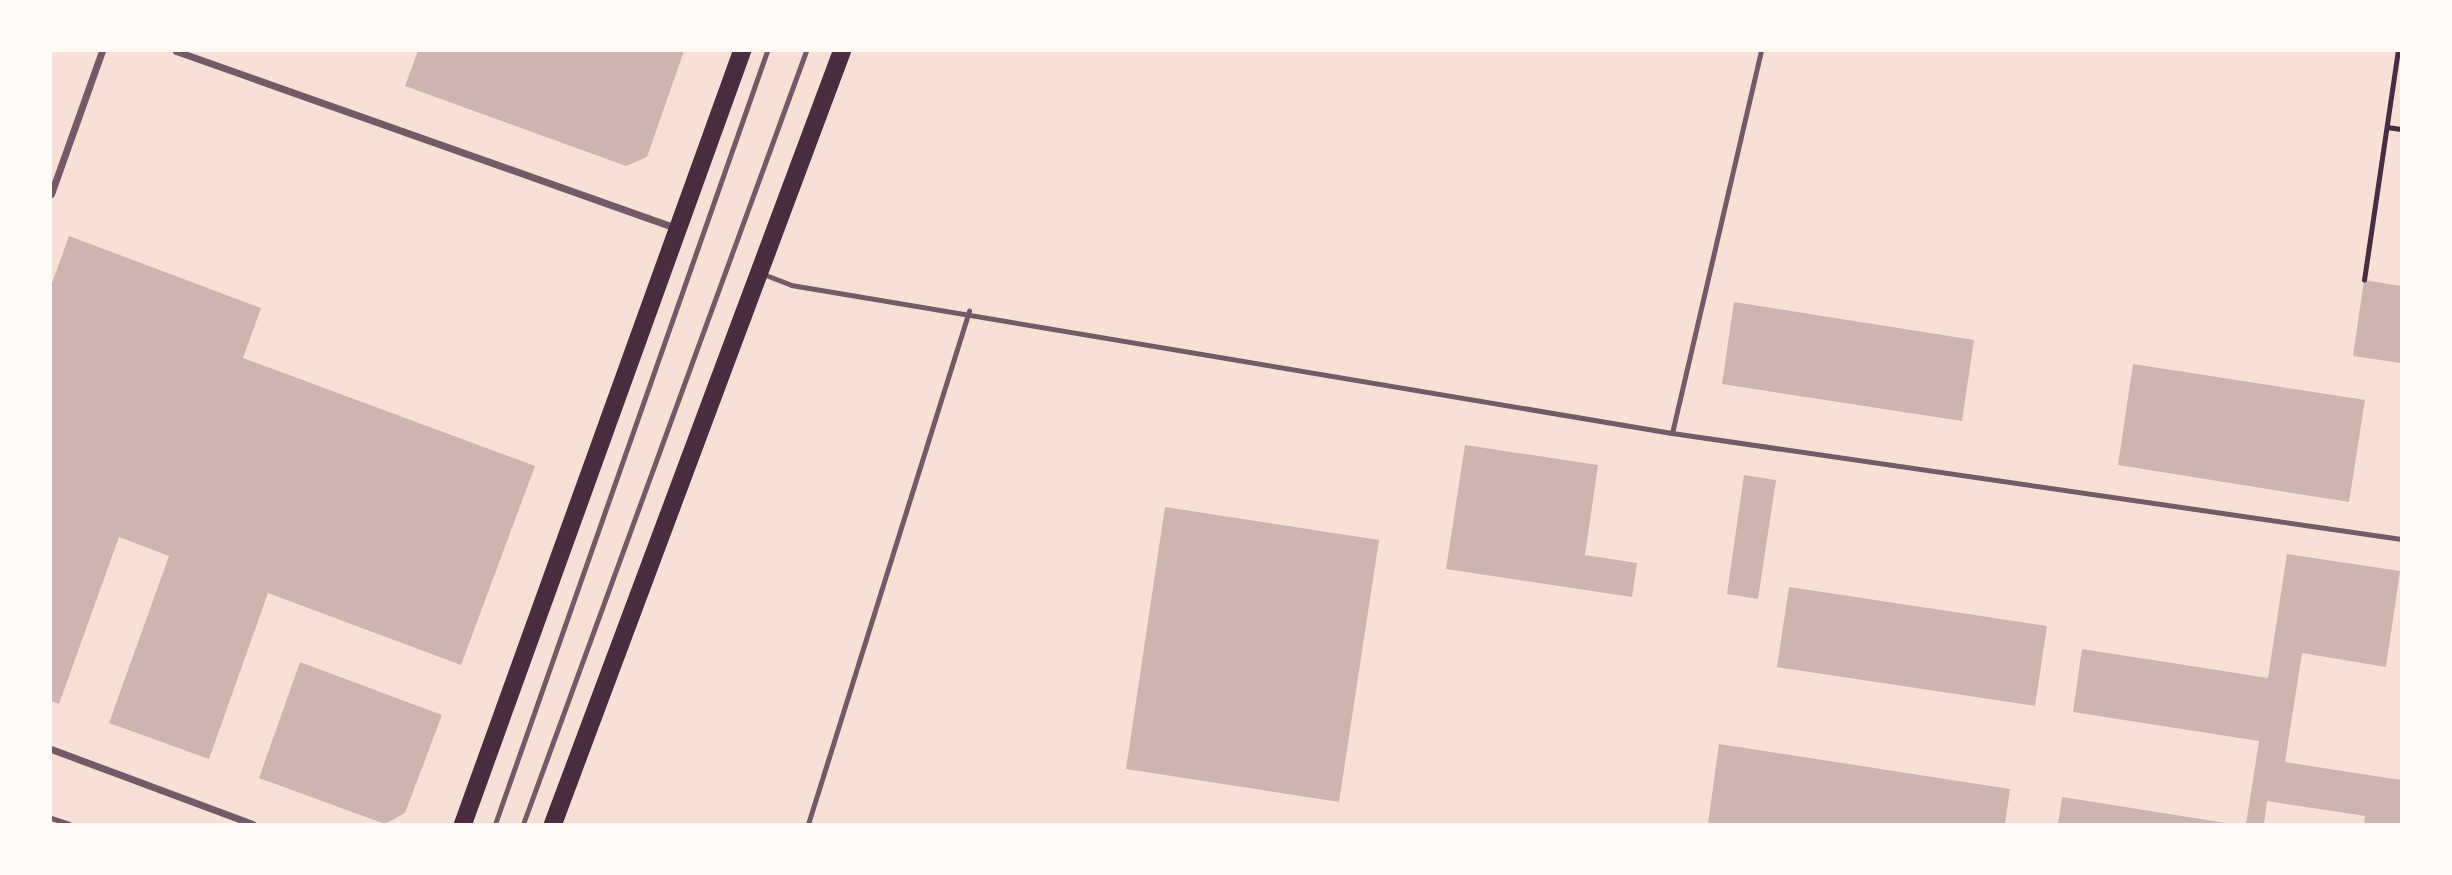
<!DOCTYPE html>
<html>
<head>
<meta charset="utf-8">
<style>
  body { margin:0 }
  #map { position:relative; width:2452px; height:875px; overflow:hidden; background:#f7e1d7; font-family:Arial,sans-serif }
  div>[style] { position:absolute }
  [style*='--x'] { left:calc(var(--x)*1px); top:calc(var(--y)*1px); width:calc(var(--w)*1px); rotate:calc(var(--a)*1deg) }
  .building>* { inset:0; background:#ccb4b1 }
  .path>* { height:4.5px; margin:-2.25px; padding:0 2.25px; transform-origin:2.25px; border-radius:2.25px; background:#4a2c40 }
  .service>* { height:5px; margin:-2.5px; padding:0 2.5px; transform-origin:2.5px; border-radius:2.5px; background:#755966 }
  .minor>* { height:7px; margin:-3.5px; padding:0 3.5px; transform-origin:3.5px; border-radius:3.5px; background:#755966 }
  .primary>* { height:18px; margin:-9px; padding:0 9px; transform-origin:9px; border-radius:9px; background:#4a2c40 }
  span { translate:-50% -50%; white-space:nowrap; text-align:center; line-height:1.15; -webkit-text-stroke:7px #fffaf5; paint-order:stroke }
  .frame { position:absolute; inset:0; border:52px solid #fffaf5; pointer-events:none }
</style>
</head>
<body>
<div id="map">
  <div class="building">
    <i style="clip-path:polygon(418px 51px,684px 51px,647px 157px,626px 166px,405px 86px)"></i>
    <i style="clip-path:polygon(69px 236px,261px 308px,243px 358px,535px 466px,461px 665px,268px 593px,209px 759px,109px 723px,169px 556px,119px 537px,59px 704px,51px 701px,51px 286px)"></i>
    <i style="clip-path:polygon(2364px 280px,2401px 286px,2401px 363px,2353px 356px)"></i>
    <i style="clip-path:polygon(1734px 302px,1974px 340px,1962px 421px,1722px 384px)"></i>
    <i style="clip-path:polygon(2133px 364px,2365px 400px,2349px 502px,2118px 465px)"></i>
    <i style="clip-path:polygon(1465px 445px,1598px 465px,1585px 555px,1637px 563px,1632px 597px,1446px 569px)"></i>
    <i style="clip-path:polygon(1744px 475px,1776px 480px,1758px 599px,1727px 594px)"></i>
    <i style="clip-path:polygon(1165px 507px,1379px 540px,1339px 802px,1126px 769px)"></i>
    <i style="clip-path:polygon(2287px 554px,2400px 571px,2386px 667px,2302px 653px,2285px 762px,2401px 780px,2401px 824px,2364px 824px,2365px 816px,2267px 801px,2264px 824px,2246px 824px,2259px 741px,2073px 712px,2082px 649px,2268px 678px)"></i>
    <i style="clip-path:polygon(1789px 587px,2047px 626px,2035px 706px,1777px 667px)"></i>
    <i style="clip-path:polygon(300px 662px,442px 715px,405px 813px,385px 824px,259px 778px)"></i>
    <i style="clip-path:polygon(1719px 744px,2010px 789px,2005px 824px,1708px 824px)"></i>
    <i style="clip-path:polygon(2062px 797px,2226px 823px,2226px 824px,2058px 824px)"></i>
  </div>
  <div class="path">
    <i style="--x:2387;--y:127;--w:14;--a:8"></i>
    <i style="--x:2364;--y:280;--w:232;--a:-81.6"></i>
  </div>
  <div class="service">
    <i style="--x:763;--y:274;--w:30;--a:21"></i>
    <i style="--x:791;--y:285;--w:893;--a:9.54"></i>
    <i style="--x:1672;--y:433;--w:737;--a:8.27"></i>
    <i style="--x:1672;--y:433;--w:392;--a:-76.9"></i>
    <i style="--x:51;--y:818;--w:19;--a:18"></i>
    <i style="--x:495;--y:824;--w:819;--a:-70.61"></i>
    <i style="--x:523;--y:824;--w:823;--a:-69.89"></i>
    <i style="--x:808;--y:824;--w:538;--a:-72.58"></i>
  </div>
  <div class="minor">
    <i style="--x:176;--y:51;--w:530;--a:19.49"></i>
    <i style="--x:51;--y:194;--w:152;--a:-70.4"></i>
    <i style="--x:51;--y:749;--w:215;--a:20.4"></i>
  </div>
  <div class="primary">
    <i style="--x:463;--y:824;--w:822;--a:-70.15"></i>
    <i style="--x:553;--y:824;--w:825;--a:-69.5"></i>
  </div>
  <div class="frame"></div>
</div>
</body>
</html>
